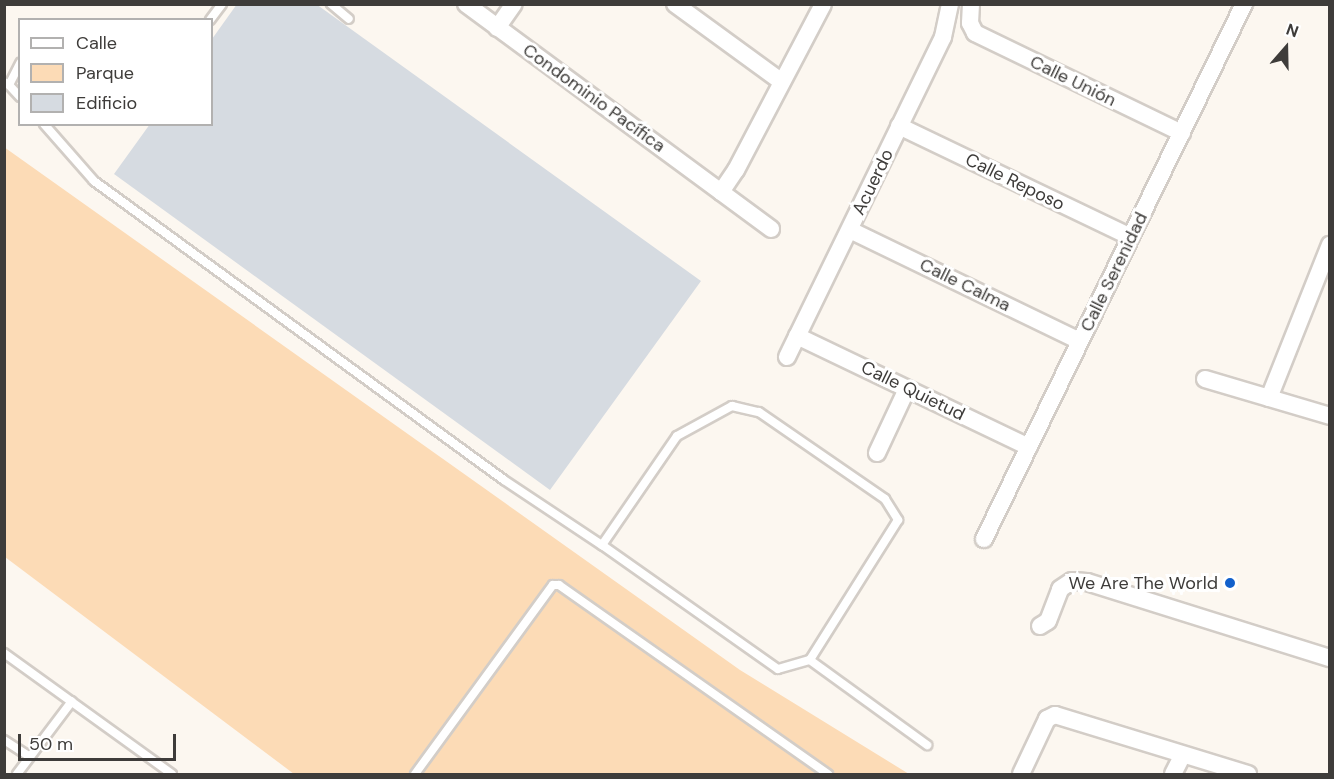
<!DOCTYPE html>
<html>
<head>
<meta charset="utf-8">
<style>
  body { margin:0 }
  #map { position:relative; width:1334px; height:779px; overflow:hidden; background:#fcf7f0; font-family:"DM Sans",sans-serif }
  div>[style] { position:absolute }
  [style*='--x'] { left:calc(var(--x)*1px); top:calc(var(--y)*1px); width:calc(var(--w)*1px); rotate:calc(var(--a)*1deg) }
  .green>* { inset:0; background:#fcdbb6 }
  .building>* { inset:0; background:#d6dbe1 }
  .roads { filter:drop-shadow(2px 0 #d3cdc7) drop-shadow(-2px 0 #d3cdc7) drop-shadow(0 2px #d3cdc7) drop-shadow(0 -2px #d3cdc7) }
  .service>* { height:8px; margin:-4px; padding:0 4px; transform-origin:4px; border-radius:4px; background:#fff }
  .minor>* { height:16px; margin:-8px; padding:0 8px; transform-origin:8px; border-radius:8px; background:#fff }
  .dots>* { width:16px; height:16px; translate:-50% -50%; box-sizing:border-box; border:3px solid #fff; border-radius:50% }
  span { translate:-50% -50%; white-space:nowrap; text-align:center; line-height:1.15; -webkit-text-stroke:6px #fff; paint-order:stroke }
  .street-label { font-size:18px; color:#3e3c3a }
  .poi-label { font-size:18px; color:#3e3c3a }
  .right { translate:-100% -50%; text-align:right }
  .frame { position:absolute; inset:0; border:6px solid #3e3c3a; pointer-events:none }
  .legend { position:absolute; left:18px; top:18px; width:195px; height:108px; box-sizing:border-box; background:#fff; border:2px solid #b2b1b0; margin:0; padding:8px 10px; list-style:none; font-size:18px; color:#3e3c3a }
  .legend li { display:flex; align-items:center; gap:12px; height:30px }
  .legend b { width:30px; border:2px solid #b2b1b0 }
  .north { position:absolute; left:1256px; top:18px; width:60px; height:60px; -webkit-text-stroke:4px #fff; paint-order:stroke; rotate:20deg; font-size:16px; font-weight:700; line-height:24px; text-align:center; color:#3e3c3a }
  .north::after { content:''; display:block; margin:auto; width:21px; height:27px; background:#3e3c3a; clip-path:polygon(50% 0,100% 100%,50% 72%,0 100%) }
  .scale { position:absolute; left:18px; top:734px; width:158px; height:27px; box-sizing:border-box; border:3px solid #3e3c3a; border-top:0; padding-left:8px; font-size:18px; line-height:21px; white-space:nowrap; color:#3e3c3a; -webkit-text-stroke:4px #fff; paint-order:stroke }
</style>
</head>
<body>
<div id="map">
  <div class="green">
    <i style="clip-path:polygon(4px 147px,740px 670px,909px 774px,294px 774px,5px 557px)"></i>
  </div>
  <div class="building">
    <i style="clip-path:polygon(237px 4px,316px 4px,701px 281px,550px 490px,114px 174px,150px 124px,212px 124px,212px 39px)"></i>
  </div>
  <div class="roads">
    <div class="service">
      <i style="--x:331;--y:4;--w:23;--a:40"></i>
      <i style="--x:210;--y:20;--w:20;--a:-53"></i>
      <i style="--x:4;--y:82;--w:6;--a:31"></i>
      <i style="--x:9;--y:85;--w:25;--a:-63"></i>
      <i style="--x:9;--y:85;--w:16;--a:47"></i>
      <i style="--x:44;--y:124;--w:76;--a:48.7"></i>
      <i style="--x:94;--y:181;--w:507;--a:36.1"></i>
      <i style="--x:504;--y:480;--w:118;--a:33.6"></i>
      <i style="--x:602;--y:545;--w:132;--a:-55.5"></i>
      <i style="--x:677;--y:436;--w:63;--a:-28.6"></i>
      <i style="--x:732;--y:406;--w:28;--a:13"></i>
      <i style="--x:759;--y:412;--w:153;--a:34.6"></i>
      <i style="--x:885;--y:499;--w:25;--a:58"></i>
      <i style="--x:898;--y:520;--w:165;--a:122.2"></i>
      <i style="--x:602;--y:545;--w:215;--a:35.2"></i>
      <i style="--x:778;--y:669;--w:33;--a:-16"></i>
      <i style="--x:810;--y:660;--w:145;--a:36"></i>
      <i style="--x:4;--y:653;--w:207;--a:35.8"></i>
      <i style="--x:4;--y:740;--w:31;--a:33"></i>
      <i style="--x:17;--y:774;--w:91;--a:-53"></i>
      <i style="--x:415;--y:774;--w:234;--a:-53.9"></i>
      <i style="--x:553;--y:585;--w:6;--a:0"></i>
      <i style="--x:559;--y:585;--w:329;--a:35.1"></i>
    </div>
    <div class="minor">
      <i style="--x:466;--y:4;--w:379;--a:36.4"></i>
      <i style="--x:675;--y:4;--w:132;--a:36.1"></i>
      <i style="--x:971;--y:4;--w:19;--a:93"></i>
      <i style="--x:970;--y:23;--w:11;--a:63"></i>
      <i style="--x:975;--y:33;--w:230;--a:25.8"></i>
      <i style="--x:497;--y:28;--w:29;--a:-55"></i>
      <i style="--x:899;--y:126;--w:257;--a:25.6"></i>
      <i style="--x:721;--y:192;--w:27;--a:-56"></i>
      <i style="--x:736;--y:170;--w:187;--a:-62.3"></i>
      <i style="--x:850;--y:230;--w:255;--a:25.8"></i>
      <i style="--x:797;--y:336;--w:257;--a:25.6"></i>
      <i style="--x:787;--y:357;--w:356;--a:-64"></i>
      <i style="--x:943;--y:37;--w:34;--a:-78"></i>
      <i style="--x:1205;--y:379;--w:130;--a:16.5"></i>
      <i style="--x:1269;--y:398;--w:165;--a:-68.3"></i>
      <i style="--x:877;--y:453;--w:71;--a:-64.9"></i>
      <i style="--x:984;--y:539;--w:595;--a:-64.08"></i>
      <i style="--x:1040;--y:626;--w:9;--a:-32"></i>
      <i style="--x:1048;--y:621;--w:34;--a:-69"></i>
      <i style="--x:1060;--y:589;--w:14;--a:-34"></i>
      <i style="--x:1072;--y:581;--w:15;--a:4"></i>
      <i style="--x:1087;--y:582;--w:255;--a:17.4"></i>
      <i style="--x:1021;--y:774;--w:61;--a:-64.7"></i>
      <i style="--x:1047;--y:719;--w:9;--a:-27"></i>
      <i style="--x:1055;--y:715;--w:202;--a:17"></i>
      <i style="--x:1173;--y:774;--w:20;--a:-63"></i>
    </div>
  </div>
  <div class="dots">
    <i style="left:1230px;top:583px;background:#1260cb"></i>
  </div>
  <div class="street-label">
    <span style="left:1073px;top:81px;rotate:26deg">Calle Unión</span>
    <span style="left:594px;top:98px;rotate:36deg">Condominio Pacífica</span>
    <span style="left:873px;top:182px;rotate:-64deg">Acuerdo</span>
    <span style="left:1015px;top:182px;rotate:26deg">Calle Reposo</span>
    <span style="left:1114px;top:272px;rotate:-64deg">Calle Serenidad</span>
    <span style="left:965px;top:285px;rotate:26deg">Calle Calma</span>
    <span style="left:913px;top:391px;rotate:26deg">Calle Quietud</span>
  </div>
  <div class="poi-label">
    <span class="right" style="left:1218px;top:583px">We Are The World</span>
  </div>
  <div class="frame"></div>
  <ul class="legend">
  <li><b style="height:8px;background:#fff"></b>Calle</li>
  <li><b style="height:16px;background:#fcdbb6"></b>Parque</li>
  <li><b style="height:16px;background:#d6dbe1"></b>Edificio</li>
  </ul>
  <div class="north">N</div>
  <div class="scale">50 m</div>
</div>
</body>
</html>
